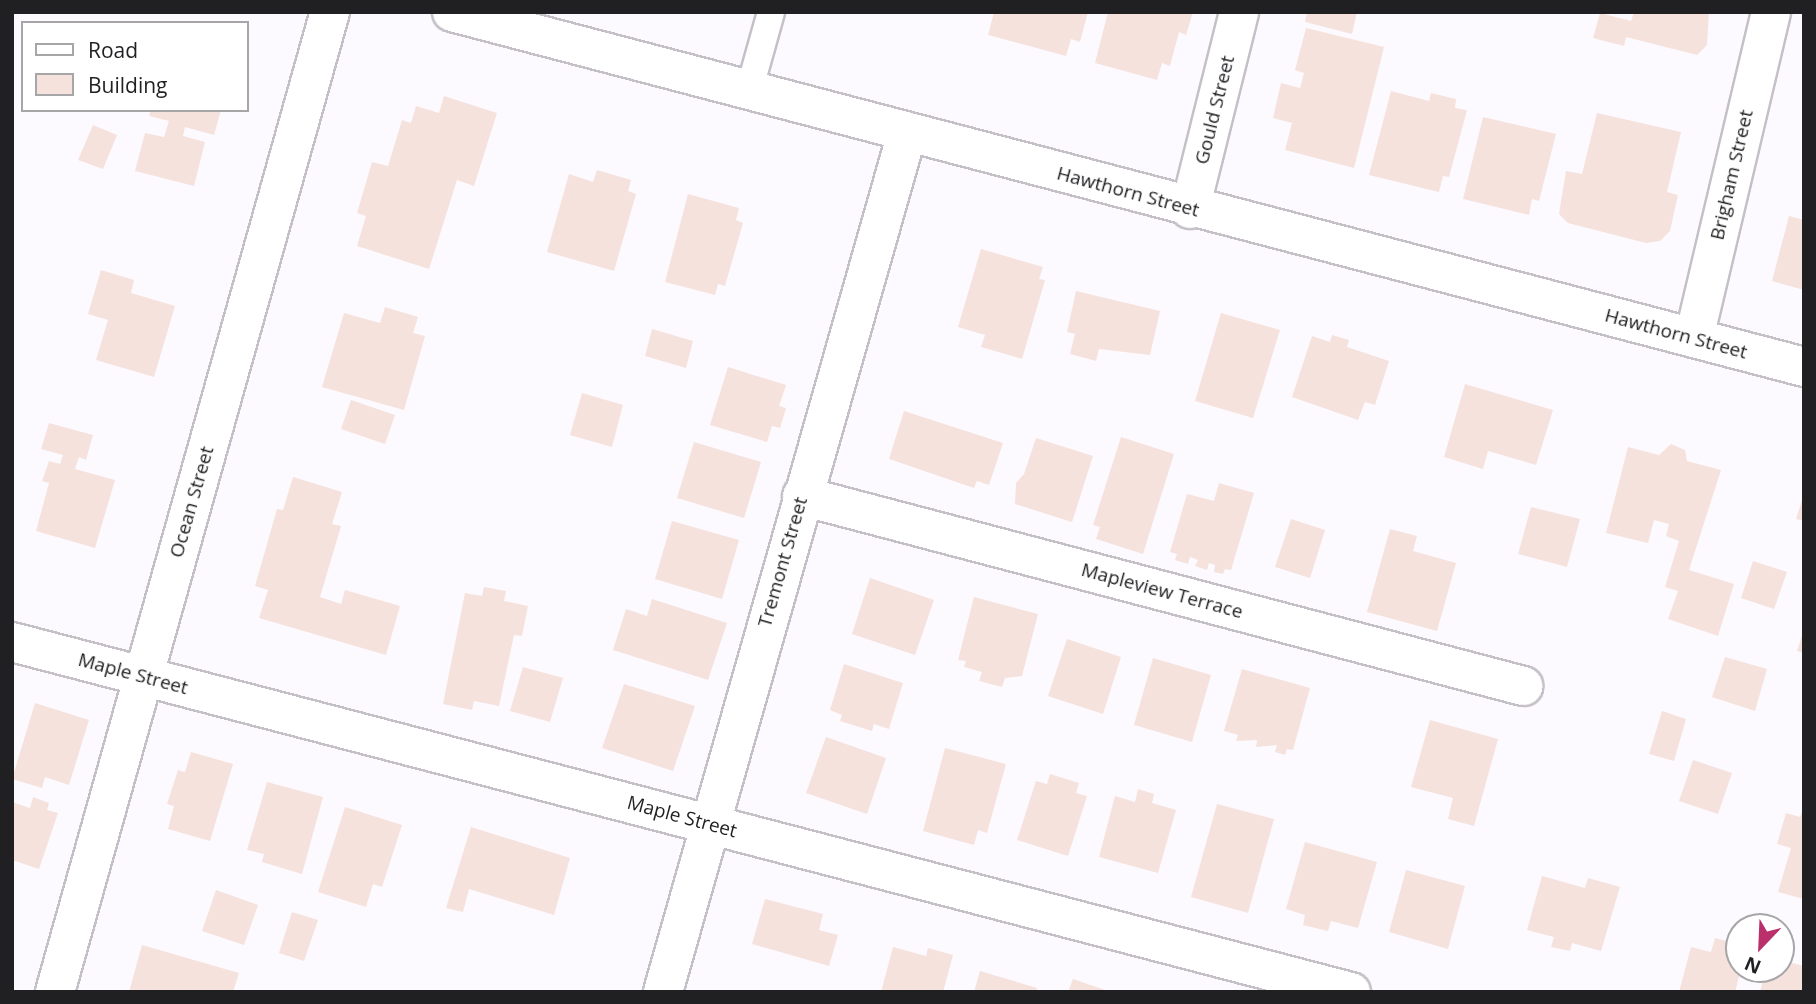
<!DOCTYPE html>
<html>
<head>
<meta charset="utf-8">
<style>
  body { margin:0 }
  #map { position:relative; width:1816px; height:1004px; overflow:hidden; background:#fdfaff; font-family:"Open Sans",sans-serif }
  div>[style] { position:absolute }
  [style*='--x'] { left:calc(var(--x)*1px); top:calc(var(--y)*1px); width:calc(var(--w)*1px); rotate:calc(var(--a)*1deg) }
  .building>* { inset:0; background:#f5e2dd }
  .roads { filter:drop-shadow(2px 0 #c5c0c8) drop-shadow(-2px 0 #c5c0c8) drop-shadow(0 2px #c5c0c8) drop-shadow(0 -2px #c5c0c8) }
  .lane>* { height:26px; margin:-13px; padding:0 13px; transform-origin:13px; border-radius:13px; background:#fff }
  .street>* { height:38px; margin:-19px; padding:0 19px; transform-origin:19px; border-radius:19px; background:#fff }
  .secondary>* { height:38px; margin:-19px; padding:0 19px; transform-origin:19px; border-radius:19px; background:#fff }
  span { translate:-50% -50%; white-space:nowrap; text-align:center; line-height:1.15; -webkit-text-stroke:7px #fff; paint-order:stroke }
  .street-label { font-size:19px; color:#201f22 }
  .frame { position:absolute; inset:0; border:14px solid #201f22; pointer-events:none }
  .legend { position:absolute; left:21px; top:21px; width:228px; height:91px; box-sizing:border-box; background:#fff; border:2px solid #a6a5a7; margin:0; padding:9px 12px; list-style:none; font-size:21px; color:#201f22 }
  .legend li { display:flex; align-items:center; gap:14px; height:35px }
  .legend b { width:35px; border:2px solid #a6a5a7 }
  .north { position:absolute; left:1725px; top:913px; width:70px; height:70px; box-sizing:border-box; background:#fff; border:2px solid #a6a5a7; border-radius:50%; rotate:203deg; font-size:19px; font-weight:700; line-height:28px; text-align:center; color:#201f22 }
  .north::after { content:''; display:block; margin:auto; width:24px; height:32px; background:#ba306b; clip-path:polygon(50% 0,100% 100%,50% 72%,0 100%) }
</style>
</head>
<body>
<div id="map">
  <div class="building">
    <i style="clip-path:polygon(994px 12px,1088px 12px,1080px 42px,1071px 39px,1066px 56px,988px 35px)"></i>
    <i style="clip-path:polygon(1108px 12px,1193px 12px,1186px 35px,1179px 32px,1170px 66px,1162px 63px,1157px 80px,1095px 63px)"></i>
    <i style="clip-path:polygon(1307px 12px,1357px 12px,1352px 34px,1305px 22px)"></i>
    <i style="clip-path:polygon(1634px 12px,1709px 12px,1707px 45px,1697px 55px,1626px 37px,1624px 46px,1593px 38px,1600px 13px,1631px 21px)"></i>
    <i style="clip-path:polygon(1306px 28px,1384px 47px,1354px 168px,1285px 150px,1292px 123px,1273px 118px,1281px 83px,1300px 88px,1304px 73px,1295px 70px)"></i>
    <i style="clip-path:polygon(1391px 91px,1429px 101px,1431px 93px,1456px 99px,1455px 108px,1467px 110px,1449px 177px,1443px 176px,1439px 192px,1369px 175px)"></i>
    <i style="clip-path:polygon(444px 96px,497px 113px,474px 186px,457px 180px,429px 269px,357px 246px,366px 216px,357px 213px,372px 162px,388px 166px,402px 120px,411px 123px,416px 106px,439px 113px)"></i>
    <i style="clip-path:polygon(151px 110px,221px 110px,214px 135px,185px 127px,183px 136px,205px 142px,194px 186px,135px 171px,145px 133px,164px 137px,169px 121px,149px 116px)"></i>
    <i style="clip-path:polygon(1597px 113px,1681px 132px,1667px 192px,1678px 195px,1670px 231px,1660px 241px,1646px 243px,1568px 223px,1559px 214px,1566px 171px,1582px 174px)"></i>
    <i style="clip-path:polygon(1483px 117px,1556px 134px,1539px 201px,1532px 199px,1529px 215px,1463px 199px)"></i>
    <i style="clip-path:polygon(93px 125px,117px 135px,103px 169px,78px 160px)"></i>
    <i style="clip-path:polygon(597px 170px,631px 180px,628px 191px,636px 194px,614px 271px,547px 252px,569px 174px,593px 182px)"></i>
    <i style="clip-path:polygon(688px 194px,739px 208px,736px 220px,743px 223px,725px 286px,718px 284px,715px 295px,665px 282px)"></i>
    <i style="clip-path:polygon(1789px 216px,1804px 220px,1804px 290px,1772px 281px)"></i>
    <i style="clip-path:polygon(981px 249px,1043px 267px,1039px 279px,1045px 280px,1022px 359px,981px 347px,985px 335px,958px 327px)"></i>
    <i style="clip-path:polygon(101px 270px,134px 280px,131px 293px,175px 306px,154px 377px,96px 360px,108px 320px,88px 314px)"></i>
    <i style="clip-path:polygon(1076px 291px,1160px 311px,1150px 355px,1099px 349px,1096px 361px,1070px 354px,1075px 334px,1067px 332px)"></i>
    <i style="clip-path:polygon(385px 307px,418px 317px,413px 333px,425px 336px,404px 410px,322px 387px,344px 313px,380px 323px)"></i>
    <i style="clip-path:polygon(1221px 313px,1280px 330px,1253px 418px,1195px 401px)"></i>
    <i style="clip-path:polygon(652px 329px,693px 341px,686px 368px,645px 356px)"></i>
    <i style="clip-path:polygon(1332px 335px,1349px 340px,1347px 347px,1389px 361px,1375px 405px,1365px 402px,1358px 420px,1292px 397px,1312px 336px,1330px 342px)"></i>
    <i style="clip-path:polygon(728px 367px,786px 385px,779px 406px,786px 408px,780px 428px,772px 426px,767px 442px,710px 425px)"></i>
    <i style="clip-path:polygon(1465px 384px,1553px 410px,1536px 465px,1488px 451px,1483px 469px,1444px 457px)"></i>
    <i style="clip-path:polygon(582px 393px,623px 405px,612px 447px,570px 435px)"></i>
    <i style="clip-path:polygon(351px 400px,395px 415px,385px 444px,341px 429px)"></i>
    <i style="clip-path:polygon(904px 411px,1003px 443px,989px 485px,977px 481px,974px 488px,889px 459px)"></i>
    <i style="clip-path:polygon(49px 423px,93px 435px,86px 460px,79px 457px,75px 469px,115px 480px,95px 548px,36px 531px,49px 483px,42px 481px,49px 461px,60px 464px,63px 455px,41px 449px)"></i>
    <i style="clip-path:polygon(1121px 437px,1174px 454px,1143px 554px,1096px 539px,1100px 527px,1093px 525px)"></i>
    <i style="clip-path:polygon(1036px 438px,1093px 456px,1072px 522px,1015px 504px,1016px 483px,1024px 474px)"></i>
    <i style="clip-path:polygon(694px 442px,761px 462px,744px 518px,677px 498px)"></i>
    <i style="clip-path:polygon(1671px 444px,1685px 450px,1687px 461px,1721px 470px,1689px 570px,1734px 584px,1718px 636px,1668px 619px,1678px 591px,1665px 587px,1679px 541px,1666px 536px,1669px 524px,1654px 520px,1648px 543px,1606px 533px,1628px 447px,1659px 455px)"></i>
    <i style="clip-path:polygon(293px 477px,342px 492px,332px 524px,341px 526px,320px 597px,341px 604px,345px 590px,400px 606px,386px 655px,259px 618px,268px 590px,255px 586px,277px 509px,283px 510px)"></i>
    <i style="clip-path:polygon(1219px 483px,1254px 493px,1231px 570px,1225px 569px,1223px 574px,1214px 572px,1215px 565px,1209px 563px,1207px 570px,1195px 566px,1198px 560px,1190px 557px,1188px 564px,1175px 560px,1177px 554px,1170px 552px,1187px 494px,1214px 501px)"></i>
    <i style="clip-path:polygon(1804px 494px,1804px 521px,1796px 519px)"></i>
    <i style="clip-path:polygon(1531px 507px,1580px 519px,1567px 567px,1518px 554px)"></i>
    <i style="clip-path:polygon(1291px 519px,1325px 530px,1310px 578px,1275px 567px)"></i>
    <i style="clip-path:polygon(672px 521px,739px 540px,722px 599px,655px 579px)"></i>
    <i style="clip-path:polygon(1390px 529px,1417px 536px,1413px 551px,1456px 563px,1437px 631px,1367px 612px)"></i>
    <i style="clip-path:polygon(1753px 561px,1787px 572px,1774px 609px,1741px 598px)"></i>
    <i style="clip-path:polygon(870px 578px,934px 600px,915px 655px,852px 634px)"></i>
    <i style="clip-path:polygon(484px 587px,506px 591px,504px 601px,528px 606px,522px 636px,514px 635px,499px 706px,474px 701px,472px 710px,443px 704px,465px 593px,482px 596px)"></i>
    <i style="clip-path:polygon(974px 597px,1038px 614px,1022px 676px,1005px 678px,1002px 687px,979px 681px,982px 672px,964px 667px,966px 661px,958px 660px)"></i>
    <i style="clip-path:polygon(652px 599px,727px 623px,708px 680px,613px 650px,626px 609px,647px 616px)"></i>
    <i style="clip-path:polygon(1804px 630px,1804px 653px,1797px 651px)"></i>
    <i style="clip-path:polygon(1067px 639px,1121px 657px,1103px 714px,1048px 696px)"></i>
    <i style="clip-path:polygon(1725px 657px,1767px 669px,1755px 711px,1712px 697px)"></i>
    <i style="clip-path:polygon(1153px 658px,1211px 675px,1192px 742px,1134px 725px)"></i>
    <i style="clip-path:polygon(844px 664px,903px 683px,889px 729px,874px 724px,872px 731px,840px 721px,842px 715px,830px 710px)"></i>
    <i style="clip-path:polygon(523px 667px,563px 678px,550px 722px,510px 711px)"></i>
    <i style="clip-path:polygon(1242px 669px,1310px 688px,1293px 750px,1287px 749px,1285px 755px,1275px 752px,1277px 745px,1256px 747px,1257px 740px,1236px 741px,1238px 735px,1224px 731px)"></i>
    <i style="clip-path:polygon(624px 684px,695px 706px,673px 771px,602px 748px)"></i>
    <i style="clip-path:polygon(35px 703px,89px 720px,69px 785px,45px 777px,42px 788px,12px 779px)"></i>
    <i style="clip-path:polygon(1662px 711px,1686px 719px,1674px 761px,1649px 754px)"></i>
    <i style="clip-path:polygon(1430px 720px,1498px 739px,1474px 826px,1448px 819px,1453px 798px,1411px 787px)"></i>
    <i style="clip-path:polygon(826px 737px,886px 758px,867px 814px,806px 793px)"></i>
    <i style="clip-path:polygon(945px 748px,1006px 764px,987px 833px,978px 830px,974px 845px,923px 831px)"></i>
    <i style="clip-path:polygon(191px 752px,233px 764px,210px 841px,168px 829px,174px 806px,167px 804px,178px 770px,185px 772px)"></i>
    <i style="clip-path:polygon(1693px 760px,1732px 773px,1718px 814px,1679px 801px)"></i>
    <i style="clip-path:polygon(1050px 774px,1079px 783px,1076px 793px,1087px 796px,1068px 856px,1017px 840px,1036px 781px,1047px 784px)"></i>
    <i style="clip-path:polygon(267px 782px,323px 797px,302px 874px,262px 862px,264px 854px,247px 850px)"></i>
    <i style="clip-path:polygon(1138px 789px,1154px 794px,1152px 803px,1176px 810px,1158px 873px,1099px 857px,1115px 796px,1135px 802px)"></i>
    <i style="clip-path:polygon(33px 797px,49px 803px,47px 810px,58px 813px,39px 869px,12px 860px,12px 802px,30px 808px)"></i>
    <i style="clip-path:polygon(1217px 804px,1274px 819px,1248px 913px,1191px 897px)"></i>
    <i style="clip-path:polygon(1804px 806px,1804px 899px,1778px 892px,1791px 848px,1777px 844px,1786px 813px,1800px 817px)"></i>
    <i style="clip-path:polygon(345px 807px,402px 825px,382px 887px,373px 884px,366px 907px,318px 892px)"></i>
    <i style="clip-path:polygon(471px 827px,570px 858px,554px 915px,469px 889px,463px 912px,446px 908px)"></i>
    <i style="clip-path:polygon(1305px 842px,1377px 862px,1358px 928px,1331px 921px,1328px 931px,1303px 925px,1305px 915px,1286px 909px)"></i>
    <i style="clip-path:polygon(1406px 870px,1465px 886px,1448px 949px,1389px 932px)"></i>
    <i style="clip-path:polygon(1542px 876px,1585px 888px,1588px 878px,1620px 887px,1601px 951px,1572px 943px,1570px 951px,1551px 947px,1554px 937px,1527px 930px)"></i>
    <i style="clip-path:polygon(216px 890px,258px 905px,244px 945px,202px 931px)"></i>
    <i style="clip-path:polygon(765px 899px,823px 914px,819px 930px,838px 935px,829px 966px,752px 944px)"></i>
    <i style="clip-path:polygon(292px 912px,318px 920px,304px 961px,279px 953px)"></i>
    <i style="clip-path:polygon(1715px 938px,1738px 944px,1734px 960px,1741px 969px,1735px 992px,1679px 992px,1691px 947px,1711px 952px)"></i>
    <i style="clip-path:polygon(142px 945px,239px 973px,233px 992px,129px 992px)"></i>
    <i style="clip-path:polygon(893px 947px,926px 956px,928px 948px,953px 955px,943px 992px,881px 992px)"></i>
    <i style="clip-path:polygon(1781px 960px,1804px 966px,1804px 992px,1760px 992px,1766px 969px,1781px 969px)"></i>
    <i style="clip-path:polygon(980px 971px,1037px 988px,1036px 992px,974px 992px)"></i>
    <i style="clip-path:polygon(1073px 979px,1108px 991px,1108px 992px,1068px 992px)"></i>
  </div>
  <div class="roads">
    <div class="lane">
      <i style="--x:749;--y:91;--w:82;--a:-74.4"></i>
    </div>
    <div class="street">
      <i style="--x:1190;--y:209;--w:203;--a:-76"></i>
      <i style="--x:1694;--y:338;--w:335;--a:-76.7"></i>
      <i style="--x:802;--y:496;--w:746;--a:14.76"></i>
      <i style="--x:12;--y:642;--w:1384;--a:14.65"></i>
      <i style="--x:55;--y:992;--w:1018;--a:-74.33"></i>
      <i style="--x:663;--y:992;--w:893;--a:-74.14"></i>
    </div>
    <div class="secondary">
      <i style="--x:452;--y:12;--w:1398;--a:14.71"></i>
    </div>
  </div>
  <div class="street-label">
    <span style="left:1215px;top:110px;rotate:-76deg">Gould Street</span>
    <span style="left:1732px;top:175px;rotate:-77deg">Brigham Street</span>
    <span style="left:1128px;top:192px;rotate:15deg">Hawthorn Street</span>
    <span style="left:1676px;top:334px;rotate:15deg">Hawthorn Street</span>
    <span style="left:192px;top:502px;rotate:-74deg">Ocean Street</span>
    <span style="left:783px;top:562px;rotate:-74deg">Tremont Street</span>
    <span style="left:1162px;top:591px;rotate:15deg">Mapleview Terrace</span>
    <span style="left:133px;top:674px;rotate:15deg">Maple Street</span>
    <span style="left:682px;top:817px;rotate:15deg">Maple Street</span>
  </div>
  <div class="frame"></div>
  <ul class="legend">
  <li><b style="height:9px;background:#fff"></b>Road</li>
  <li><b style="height:19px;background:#f5e2dd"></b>Building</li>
  </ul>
  <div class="north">N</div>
</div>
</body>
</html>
